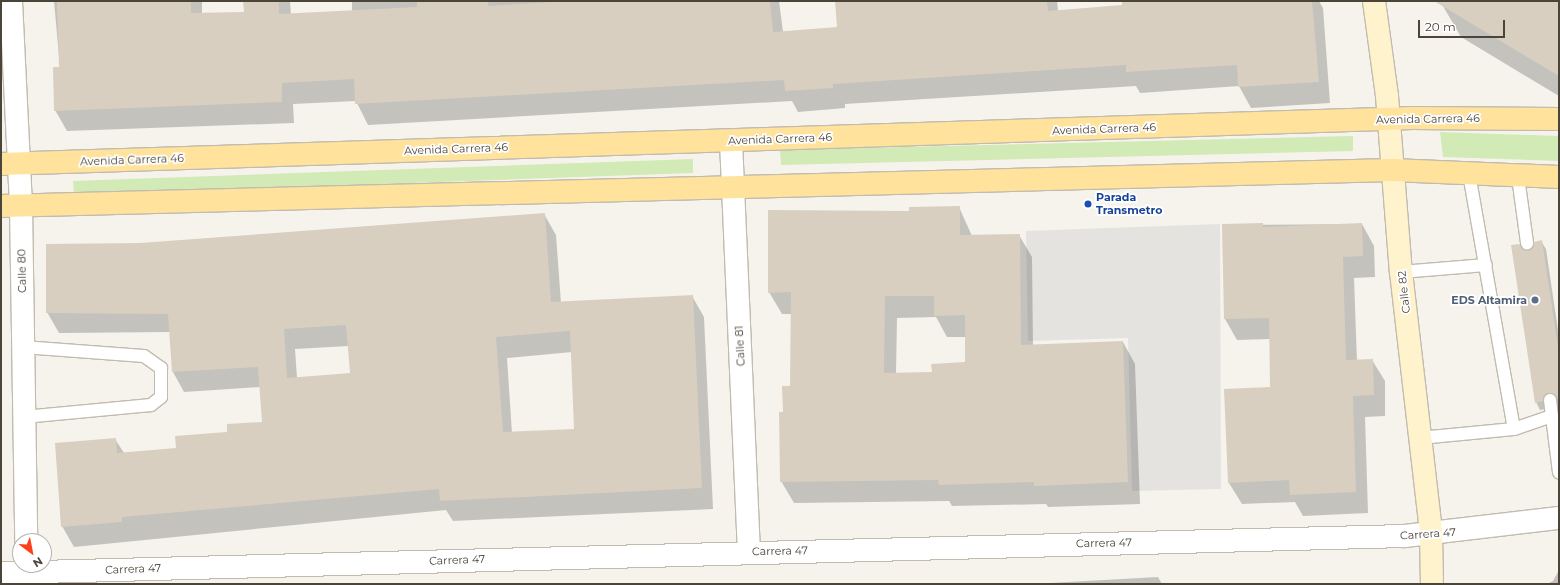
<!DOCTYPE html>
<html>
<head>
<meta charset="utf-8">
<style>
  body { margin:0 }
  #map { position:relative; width:1560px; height:585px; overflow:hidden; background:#f6f3ec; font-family:Montserrat,sans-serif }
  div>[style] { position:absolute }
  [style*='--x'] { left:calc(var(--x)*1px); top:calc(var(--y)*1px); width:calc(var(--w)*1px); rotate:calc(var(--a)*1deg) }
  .green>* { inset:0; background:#d2eab5 }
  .parking>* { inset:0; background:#e5e3e0 }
  .shadow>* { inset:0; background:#0003 }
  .building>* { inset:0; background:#d8cfc1 }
  .roads { filter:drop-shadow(1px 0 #c2bbae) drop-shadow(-1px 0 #c2bbae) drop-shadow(0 1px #c2bbae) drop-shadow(0 -1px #c2bbae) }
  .lane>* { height:12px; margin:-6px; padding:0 6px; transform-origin:6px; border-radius:6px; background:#fff }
  .street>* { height:22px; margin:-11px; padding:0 11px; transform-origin:11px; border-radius:11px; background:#fff }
  .secondary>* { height:22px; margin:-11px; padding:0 11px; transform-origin:11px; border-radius:11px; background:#fff3cd }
  .primary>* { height:22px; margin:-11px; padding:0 11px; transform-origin:11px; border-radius:11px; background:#ffe39c }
  .dots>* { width:11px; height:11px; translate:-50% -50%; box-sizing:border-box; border:2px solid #fff; border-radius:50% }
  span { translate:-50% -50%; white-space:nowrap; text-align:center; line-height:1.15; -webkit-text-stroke:3.5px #fff; paint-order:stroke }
  .street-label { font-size:11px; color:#4b4439 }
  .transit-label { font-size:11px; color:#164399; font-weight:700 }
  .left { translate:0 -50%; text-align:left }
  .service-label { font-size:11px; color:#4e5e75; font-weight:700 }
  .right { translate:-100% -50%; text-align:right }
  .frame { position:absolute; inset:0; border:2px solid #4b4439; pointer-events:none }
  .north { position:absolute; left:12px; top:533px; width:40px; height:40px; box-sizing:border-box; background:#fff; border:1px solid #b7b4b0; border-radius:50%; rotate:148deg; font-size:11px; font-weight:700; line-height:16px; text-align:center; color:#4b4439 }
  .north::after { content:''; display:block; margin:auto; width:14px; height:18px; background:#fc3f1d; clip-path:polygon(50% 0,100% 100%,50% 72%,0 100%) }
  .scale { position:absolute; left:1418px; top:20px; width:87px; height:18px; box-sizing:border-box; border:2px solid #4b4439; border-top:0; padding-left:5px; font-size:12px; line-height:14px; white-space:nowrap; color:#4b4439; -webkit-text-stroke:3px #fff; paint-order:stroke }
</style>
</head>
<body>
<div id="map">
  <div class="green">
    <i style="clip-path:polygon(1440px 132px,1559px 136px,1559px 161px,1443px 157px)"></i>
    <i style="clip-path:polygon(1353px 136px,1353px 151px,781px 165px,780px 150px)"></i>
    <i style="clip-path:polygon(693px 159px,693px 173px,74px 195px,73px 181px)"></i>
  </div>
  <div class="parking">
    <i style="clip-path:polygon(1220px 224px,1221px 489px,1132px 491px,1128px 338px,1028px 341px,1026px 231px)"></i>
  </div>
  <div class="shadow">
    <i style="clip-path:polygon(54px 1px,202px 1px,202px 14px,245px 13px,244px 1px,290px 1px,291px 15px,352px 11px,352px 1px,779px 1px,783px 32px,838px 28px,836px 1px,1057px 1px,1058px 11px,1123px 6px,1123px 1px,1319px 1px,1323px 8px,1330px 103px,1251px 108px,1239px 86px,1140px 93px,1136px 86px,845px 104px,845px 108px,798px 112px,792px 101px,368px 125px,356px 101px,293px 104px,294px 123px,67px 131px,55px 110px,60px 68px)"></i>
    <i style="clip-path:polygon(1440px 1px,1559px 1px,1559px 96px,1461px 37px)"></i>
    <i style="clip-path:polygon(evenodd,959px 207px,972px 236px,1019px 235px,1032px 257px,1033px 346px,1123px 342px,1135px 364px,1140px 504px,1048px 507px,1046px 504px,952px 506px,949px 501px,794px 503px,781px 481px,784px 413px,791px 387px,792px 314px,782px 314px,769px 292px,910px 212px,959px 207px,936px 317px,947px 337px,966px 337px,966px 363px,933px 373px,896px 374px,897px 318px,936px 317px)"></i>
    <i style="clip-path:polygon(evenodd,544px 214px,556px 235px,561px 303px,692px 296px,704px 317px,713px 509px,453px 521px,446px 510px,74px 547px,62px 526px,115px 439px,124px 453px,177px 449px,263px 423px,261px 387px,184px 392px,173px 372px,170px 332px,59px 333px,47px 312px,140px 244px,544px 214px,349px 346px,351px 374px,297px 378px,295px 349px,349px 346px,544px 214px,572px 352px,575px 430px,512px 433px,507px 358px,572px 352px)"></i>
    <i style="clip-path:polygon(1362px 224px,1374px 246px,1375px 277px,1354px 278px,1357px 361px,1372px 360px,1385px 381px,1385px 416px,1365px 417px,1368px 513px,1303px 516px,1295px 502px,1242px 504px,1229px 483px,1225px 390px,1271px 388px,1270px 339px,1237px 340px,1225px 319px,1223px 225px)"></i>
    <i style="clip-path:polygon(1541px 241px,1546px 249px,1559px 337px,1559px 404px,1553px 400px,1547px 409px,1540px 410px,1536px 402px,1529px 252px)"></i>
    <i style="clip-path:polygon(1559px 570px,1559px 584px,1547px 584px,1553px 581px)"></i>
    <i style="clip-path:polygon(1158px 577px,1162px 584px,1032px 584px)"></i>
    <i style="clip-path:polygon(764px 583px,765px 584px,747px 584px)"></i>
  </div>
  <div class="building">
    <i style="clip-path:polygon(57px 1px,191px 1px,191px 13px,244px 12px,243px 1px,279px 1px,279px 14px,417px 7px,417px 1px,488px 1px,488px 6px,567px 1px,770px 1px,773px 32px,837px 27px,835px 1px,1047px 1px,1048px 11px,1122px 5px,1122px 1px,1312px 1px,1319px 82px,1238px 87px,1237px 65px,1126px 72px,1126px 65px,833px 84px,833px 88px,785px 91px,784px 80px,355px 104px,354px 79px,282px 83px,282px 102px,54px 111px,53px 67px,59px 67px)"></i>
    <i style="clip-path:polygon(1434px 1px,1559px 1px,1559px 76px)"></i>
    <i style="clip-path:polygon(evenodd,960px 206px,960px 235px,1020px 234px,1021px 345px,1123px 341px,1128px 482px,1034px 486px,1034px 482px,939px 485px,938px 480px,780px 482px,779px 412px,783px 412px,782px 386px,790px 386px,791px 292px,768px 293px,768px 210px,909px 211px,909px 207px,960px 206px,885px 296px,934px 296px,934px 316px,965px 315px,965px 362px,931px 364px,932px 372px,884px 373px,885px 296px)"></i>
    <i style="clip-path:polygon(evenodd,545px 213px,551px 302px,693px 295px,702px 488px,440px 501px,439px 489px,122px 517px,122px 522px,61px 527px,55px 443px,116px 438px,117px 453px,176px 448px,175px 436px,227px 432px,227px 424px,262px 422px,258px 367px,172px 372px,168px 314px,46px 313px,46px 244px,140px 243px,545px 213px,346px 325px,350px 373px,287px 378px,284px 329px,346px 325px,545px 213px,570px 331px,574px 429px,503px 432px,496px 337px,570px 331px)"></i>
    <i style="clip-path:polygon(1263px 223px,1263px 227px,1362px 223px,1363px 256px,1343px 257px,1346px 360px,1373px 359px,1374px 395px,1353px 396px,1356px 492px,1290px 495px,1289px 480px,1228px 483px,1224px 389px,1270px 387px,1269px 318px,1224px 319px,1222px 224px)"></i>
    <i style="clip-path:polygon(1542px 240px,1559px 354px,1559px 399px,1549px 393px,1543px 401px,1535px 403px,1511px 245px,1520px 244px,1528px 250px,1534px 242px)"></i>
  </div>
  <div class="roads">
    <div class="lane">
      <i style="--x:1469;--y:174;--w:259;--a:80"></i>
      <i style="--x:1518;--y:177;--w:67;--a:82.2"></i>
      <i style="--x:1401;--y:272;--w:85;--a:-4.7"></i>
      <i style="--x:23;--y:347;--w:121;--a:4.3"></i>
      <i style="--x:144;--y:356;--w:21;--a:35"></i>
      <i style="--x:161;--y:368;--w:29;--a:90"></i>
      <i style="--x:161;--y:397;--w:13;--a:141"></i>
      <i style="--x:151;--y:405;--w:128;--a:174.6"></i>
      <i style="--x:1550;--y:400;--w:73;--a:82.9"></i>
      <i style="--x:1420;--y:438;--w:94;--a:-5.5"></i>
      <i style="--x:1514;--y:429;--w:40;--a:-18.9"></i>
    </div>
    <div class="street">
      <i style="--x:11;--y:1;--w:205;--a:87.2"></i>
      <i style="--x:21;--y:206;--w:335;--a:89.1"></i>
      <i style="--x:731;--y:141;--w:411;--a:87.5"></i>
      <i style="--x:1;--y:573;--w:1404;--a:-1.51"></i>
      <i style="--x:1405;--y:536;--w:155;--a:-6.7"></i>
    </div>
    <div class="secondary">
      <i style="--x:1374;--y:1;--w:96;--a:82.2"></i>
      <i style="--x:1387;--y:96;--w:177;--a:85.5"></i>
      <i style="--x:1401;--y:272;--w:263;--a:83.4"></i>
      <i style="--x:1431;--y:533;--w:51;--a:88.9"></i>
    </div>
    <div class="primary">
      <i style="--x:1;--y:164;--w:1412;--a:-1.87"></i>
      <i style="--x:1412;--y:118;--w:147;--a:0.4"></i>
      <i style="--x:1;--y:206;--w:1391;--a:-1.48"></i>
      <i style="--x:1392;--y:170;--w:167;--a:2.4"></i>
    </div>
  </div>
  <div class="dots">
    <i style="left:1088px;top:204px;background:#1a4fb4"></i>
    <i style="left:1535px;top:300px;background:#5c6f8a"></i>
  </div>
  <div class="street-label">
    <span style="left:1428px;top:119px;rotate:-1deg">Avenida Carrera 46</span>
    <span style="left:1104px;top:129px;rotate:-2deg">Avenida Carrera 46</span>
    <span style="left:780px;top:139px;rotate:-2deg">Avenida Carrera 46</span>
    <span style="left:456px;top:149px;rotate:-2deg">Avenida Carrera 46</span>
    <span style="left:132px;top:160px;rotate:-2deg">Avenida Carrera 46</span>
    <span style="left:22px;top:271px;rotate:-91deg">Calle 80</span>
    <span style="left:1404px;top:292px;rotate:-96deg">Calle 82</span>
    <span style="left:740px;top:346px;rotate:-93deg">Calle 81</span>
    <span style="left:1428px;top:534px;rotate:-4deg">Carrera 47</span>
    <span style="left:1104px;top:543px;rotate:-1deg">Carrera 47</span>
    <span style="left:780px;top:551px;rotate:-1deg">Carrera 47</span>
    <span style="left:457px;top:560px;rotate:-2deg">Carrera 47</span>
    <span style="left:133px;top:569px;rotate:-2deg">Carrera 47</span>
  </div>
  <div class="transit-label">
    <span class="left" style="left:1096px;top:204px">Parada<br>Transmetro</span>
  </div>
  <div class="service-label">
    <span class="right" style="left:1527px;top:300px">EDS Altamira</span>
  </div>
  <div class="frame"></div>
  <div class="north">N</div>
  <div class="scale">20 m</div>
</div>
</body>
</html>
